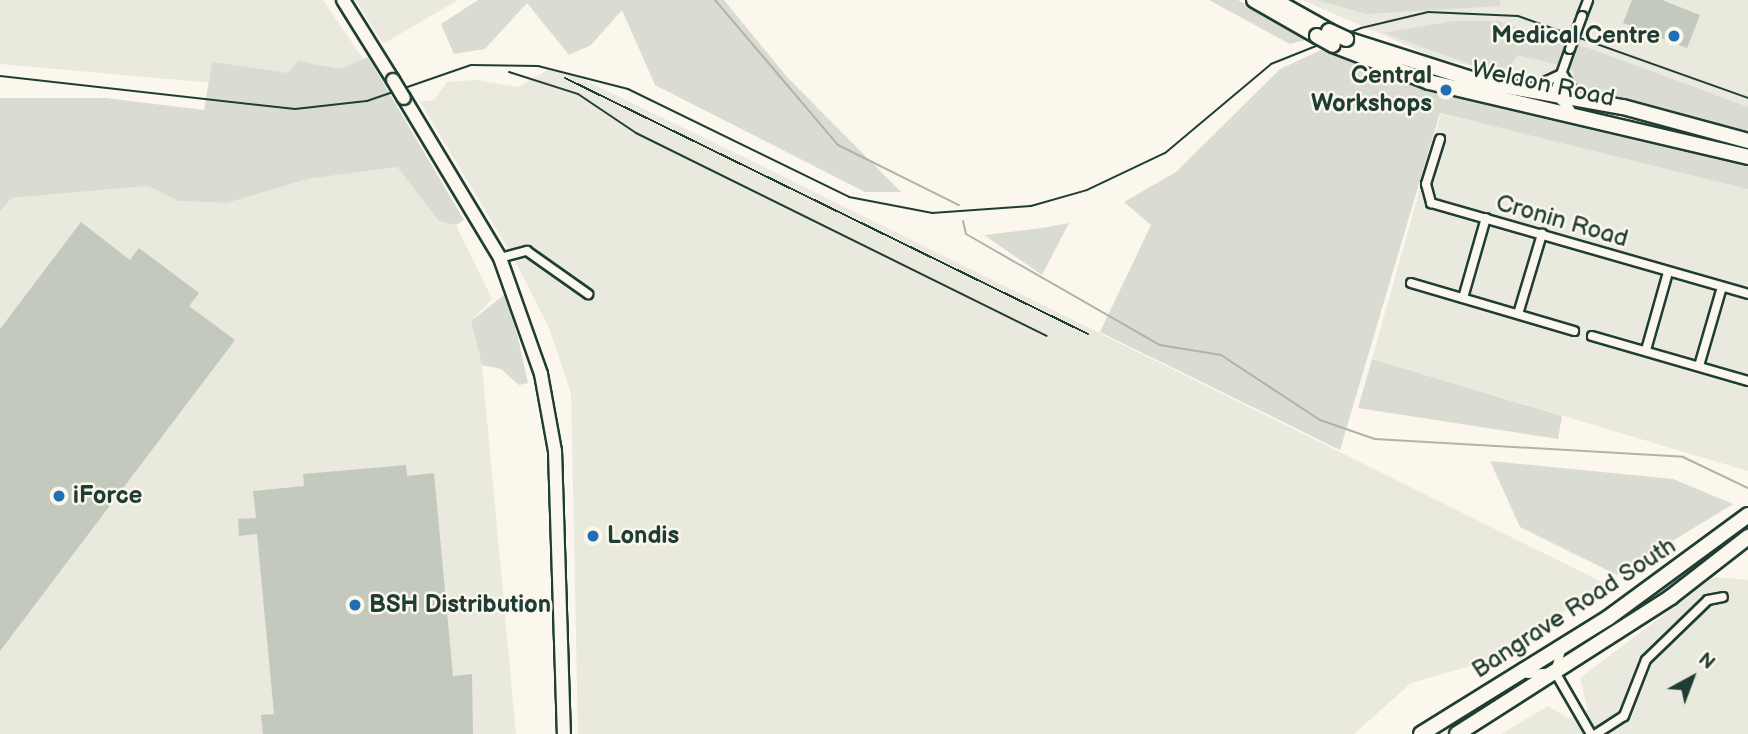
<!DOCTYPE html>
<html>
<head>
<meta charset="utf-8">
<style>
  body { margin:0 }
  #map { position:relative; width:1748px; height:734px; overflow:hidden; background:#fbf7ec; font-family:"Balsamiq Sans",sans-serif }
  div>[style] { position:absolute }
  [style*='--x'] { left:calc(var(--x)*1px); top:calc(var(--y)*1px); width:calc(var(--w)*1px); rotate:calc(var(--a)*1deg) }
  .built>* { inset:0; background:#eae9de }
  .green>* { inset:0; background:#dbdcd1 }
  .stream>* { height:2px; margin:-1px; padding:0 1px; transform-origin:1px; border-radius:1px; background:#adb4aa }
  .building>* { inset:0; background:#c4c9be }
  .roads { filter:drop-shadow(2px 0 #1f3d34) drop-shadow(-2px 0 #1f3d34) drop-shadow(0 2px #1f3d34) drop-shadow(0 -2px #1f3d34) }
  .street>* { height:8px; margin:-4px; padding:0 4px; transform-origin:4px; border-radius:4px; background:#fbf7ec }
  .primary>* { height:12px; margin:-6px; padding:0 6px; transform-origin:6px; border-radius:6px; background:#fbf7ec }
  .highway>* { height:14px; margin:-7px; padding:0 7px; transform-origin:7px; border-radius:7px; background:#fbf7ec }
  .rail>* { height:2px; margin:-1px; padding:0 1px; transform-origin:1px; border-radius:1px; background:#1f3d34 }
  .bridges { filter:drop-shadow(2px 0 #1f3d34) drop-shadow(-2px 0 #1f3d34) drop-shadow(0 2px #1f3d34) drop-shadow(0 -2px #1f3d34) }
  .street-bridge>* { height:8px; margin:-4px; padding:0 4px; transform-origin:4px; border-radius:4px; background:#fbf7ec }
  .primary-bridge>* { height:12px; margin:-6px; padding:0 6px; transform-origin:6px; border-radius:6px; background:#fbf7ec }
  .highway-bridge>* { height:14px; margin:-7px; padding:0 7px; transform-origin:7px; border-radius:7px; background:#fbf7ec }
  .dots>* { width:19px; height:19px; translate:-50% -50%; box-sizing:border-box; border:4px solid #fbf7ec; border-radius:50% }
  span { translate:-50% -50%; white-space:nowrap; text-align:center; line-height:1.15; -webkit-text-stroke:5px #fbf7ec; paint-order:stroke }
  .poi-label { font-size:24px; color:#1f3d34; font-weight:700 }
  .right { translate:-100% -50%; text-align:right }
  .left { translate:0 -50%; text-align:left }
  .street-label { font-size:24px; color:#1f3d34 }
  .north { position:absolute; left:1657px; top:643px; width:70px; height:70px; -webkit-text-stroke:5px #fbf7ec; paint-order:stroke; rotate:41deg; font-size:19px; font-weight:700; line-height:28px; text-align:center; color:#1f3d34 }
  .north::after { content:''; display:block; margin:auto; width:24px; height:32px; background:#1f3d34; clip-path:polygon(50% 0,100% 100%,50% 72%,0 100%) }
</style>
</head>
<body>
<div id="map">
  <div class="built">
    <i style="clip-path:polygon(0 0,323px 0,376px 78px,235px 85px,0 64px)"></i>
    <i style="clip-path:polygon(355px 0,458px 0,383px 44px)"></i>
    <i style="clip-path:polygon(1302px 0,1748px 0,1748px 129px,1685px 109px,1438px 59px)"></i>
    <i style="clip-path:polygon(548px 70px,576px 76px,752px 161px,1608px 585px,1481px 663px,1411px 683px,1354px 734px,578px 734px,571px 393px,549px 328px,512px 255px,420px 102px,434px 100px,447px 82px,476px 80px,518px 87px)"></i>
    <i style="clip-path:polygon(1441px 114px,1748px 185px,1748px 471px,1372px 359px)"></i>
    <i style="clip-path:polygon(397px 167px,439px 221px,456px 225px,492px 299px,471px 321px,482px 365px,516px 734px,0 734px,0 211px,12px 198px,148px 186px,178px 201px,227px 203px,308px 179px)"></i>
    <i style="clip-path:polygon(1714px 577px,1748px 580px,1748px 734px,1501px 734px,1548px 706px,1570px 719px,1588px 710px,1580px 678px)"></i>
  </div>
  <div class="green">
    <i style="clip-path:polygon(478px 0,724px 0,787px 77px,901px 192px,865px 192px,655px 85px,622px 10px,591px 45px,569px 55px,527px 3px,485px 49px,454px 54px,441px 24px)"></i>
    <i style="clip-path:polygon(1209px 0,1238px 0,1306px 40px,1290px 44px)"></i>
    <i style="clip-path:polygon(1316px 0,1500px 0,1500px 6px,1367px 14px)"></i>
    <i style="clip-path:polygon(1452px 21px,1498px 21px,1594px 50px,1748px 107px,1748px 131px,1574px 88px,1573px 70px,1555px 64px,1518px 55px,1502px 76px,1384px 33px)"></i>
    <i style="clip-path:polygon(1325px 48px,1424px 89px,1748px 166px,1748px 189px,1440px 113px,1340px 450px,1100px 332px,1151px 225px,1124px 202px,1176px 172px,1280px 69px)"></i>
    <i style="clip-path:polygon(368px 57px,464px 220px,456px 225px,439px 221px,397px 167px,308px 179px,227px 203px,178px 201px,148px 186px,12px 198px,0 211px,0 98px,106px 98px,204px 110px,212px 62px,288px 73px,298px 61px,340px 69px)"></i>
    <i style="clip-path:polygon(1069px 223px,1042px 275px,984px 235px,1042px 228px)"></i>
    <i style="clip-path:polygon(505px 294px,518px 338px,528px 383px,519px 385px,501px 369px,482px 365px,471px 321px)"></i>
    <i style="clip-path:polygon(1372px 359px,1562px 416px,1558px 439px,1358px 408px)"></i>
    <i style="clip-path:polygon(1490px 461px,1673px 479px,1733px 504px,1617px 575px,1520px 527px)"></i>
  </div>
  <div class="stream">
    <i style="--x:715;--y:0;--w:190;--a:49.7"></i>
    <i style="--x:838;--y:145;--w:135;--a:26.4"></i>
    <i style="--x:963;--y:221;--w:13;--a:77"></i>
    <i style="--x:966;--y:234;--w:224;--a:29.8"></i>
    <i style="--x:1160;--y:345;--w:62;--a:9.3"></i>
    <i style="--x:1221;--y:355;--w:118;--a:33.3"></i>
    <i style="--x:1320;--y:420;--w:58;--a:19.1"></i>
    <i style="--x:1375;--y:439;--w:309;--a:3.3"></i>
    <i style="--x:1683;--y:457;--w:72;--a:25.5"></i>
  </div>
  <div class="building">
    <i style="clip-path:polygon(1632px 0,1662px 0,1700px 15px,1687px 48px,1623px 23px)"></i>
    <i style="clip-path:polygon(81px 222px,130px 260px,139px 248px,199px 293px,189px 306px,235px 340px,0 651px,0 329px)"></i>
    <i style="clip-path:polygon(406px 465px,407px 476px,434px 473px,453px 676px,472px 674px,473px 734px,263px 734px,261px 715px,274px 714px,257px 534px,239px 536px,238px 519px,256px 518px,253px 491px,304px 486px,303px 474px)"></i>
  </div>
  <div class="roads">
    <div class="street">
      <i style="--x:1582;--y:16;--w:17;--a:-69"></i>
      <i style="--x:1562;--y:73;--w:28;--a:58"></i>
      <i style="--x:1534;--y:87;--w:29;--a:-25"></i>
      <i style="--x:1570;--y:109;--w:22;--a:-137"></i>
      <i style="--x:1554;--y:94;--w:48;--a:-70.4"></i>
      <i style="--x:1440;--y:139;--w:47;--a:107.3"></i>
      <i style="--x:1426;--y:184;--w:20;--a:75"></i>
      <i style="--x:1431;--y:203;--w:330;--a:16"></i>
      <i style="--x:500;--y:258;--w:28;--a:-15"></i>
      <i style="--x:527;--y:251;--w:75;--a:35.2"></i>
      <i style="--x:1411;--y:283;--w:170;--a:16.4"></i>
      <i style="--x:1463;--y:298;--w:83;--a:-74"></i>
      <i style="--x:1518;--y:314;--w:84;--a:-73.3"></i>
      <i style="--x:1592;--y:336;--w:162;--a:16.1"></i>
      <i style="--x:1646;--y:350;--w:81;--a:-74.2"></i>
      <i style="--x:1699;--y:366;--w:82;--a:-73.8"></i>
      <i style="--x:1561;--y:650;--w:23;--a:105"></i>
      <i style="--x:1555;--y:672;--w:72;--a:59.9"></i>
      <i style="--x:1528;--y:674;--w:27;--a:-4"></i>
      <i style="--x:1596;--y:734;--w:33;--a:-33"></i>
      <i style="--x:1624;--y:716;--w:60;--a:-68.6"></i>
      <i style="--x:1646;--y:660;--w:86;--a:-44.1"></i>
      <i style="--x:1708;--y:600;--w:15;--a:-11"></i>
    </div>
    <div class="primary">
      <i style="--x:343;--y:0;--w:94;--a:58"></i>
      <i style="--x:404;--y:98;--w:187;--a:59"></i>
      <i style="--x:500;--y:258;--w:123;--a:70.5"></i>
      <i style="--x:541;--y:374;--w:78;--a:79.7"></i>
      <i style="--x:555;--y:451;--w:283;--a:88.2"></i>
    </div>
    <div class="highway">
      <i style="--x:1254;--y:0;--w:73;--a:29.7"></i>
      <i style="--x:1274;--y:0;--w:63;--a:29.4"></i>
      <i style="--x:1346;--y:39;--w:139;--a:17.7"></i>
      <i style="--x:1478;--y:81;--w:147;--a:10.2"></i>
      <i style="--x:1623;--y:107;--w:130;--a:15.2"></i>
      <i style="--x:1333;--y:45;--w:103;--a:21.1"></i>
      <i style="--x:1429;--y:82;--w:328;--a:13.2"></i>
      <i style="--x:1421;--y:734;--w:220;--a:-31.8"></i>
      <i style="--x:1608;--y:618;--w:174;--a:-36.3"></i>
      <i style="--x:1457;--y:734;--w:254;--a:-32.6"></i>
      <i style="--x:1671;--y:597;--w:98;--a:-37.9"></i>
    </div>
  </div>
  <div class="rail">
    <i style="--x:509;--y:72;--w:72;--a:17.7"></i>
    <i style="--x:578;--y:94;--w:70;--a:33.9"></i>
    <i style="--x:636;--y:133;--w:458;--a:26.3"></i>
    <i style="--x:0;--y:76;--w:297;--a:6.4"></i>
    <i style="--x:295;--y:109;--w:72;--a:-6.3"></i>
    <i style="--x:367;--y:101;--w:110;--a:-19.1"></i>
    <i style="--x:471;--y:65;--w:67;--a:0.9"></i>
    <i style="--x:538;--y:66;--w:93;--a:14.3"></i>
    <i style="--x:628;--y:89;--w:246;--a:26"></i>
    <i style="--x:849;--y:197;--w:85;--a:10.9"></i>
    <i style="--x:932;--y:213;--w:99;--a:-4"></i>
    <i style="--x:1031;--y:206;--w:58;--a:-15.9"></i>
    <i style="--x:1087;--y:190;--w:86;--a:-25.4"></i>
    <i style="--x:1165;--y:153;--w:138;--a:-40"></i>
    <i style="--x:1271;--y:64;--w:97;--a:-21.8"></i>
    <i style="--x:1361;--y:28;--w:69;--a:-13.4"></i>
    <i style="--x:1428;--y:12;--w:90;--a:2.5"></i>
    <i style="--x:1518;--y:16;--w:244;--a:19.6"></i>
    <i style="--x:565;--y:78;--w:582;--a:26.08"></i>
  </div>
  <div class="bridges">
    <div class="street-bridge">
      <i style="--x:1570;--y:49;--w:35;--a:-70"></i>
    </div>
    <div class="primary-bridge">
      <i style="--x:393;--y:80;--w:21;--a:59"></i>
    </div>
    <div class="highway-bridge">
      <i style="--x:1329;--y:31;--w:19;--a:25"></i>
      <i style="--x:1317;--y:36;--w:18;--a:29"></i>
    </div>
  </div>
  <div class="dots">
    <i style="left:1674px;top:36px;background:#1f6fb2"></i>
    <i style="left:1446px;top:90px;background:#1f6fb2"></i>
    <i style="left:59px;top:496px;background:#1f6fb2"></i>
    <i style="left:593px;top:536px;background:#1f6fb2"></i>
    <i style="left:355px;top:605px;background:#1f6fb2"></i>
  </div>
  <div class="poi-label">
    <span class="right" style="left:1660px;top:36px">Medical Centre</span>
    <span class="right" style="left:1432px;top:90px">Central<br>Workshops</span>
    <span class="left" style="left:73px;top:496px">iForce</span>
    <span class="left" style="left:607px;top:536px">Londis</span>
    <span class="left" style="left:369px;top:605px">BSH Distribution</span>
  </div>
  <div class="street-label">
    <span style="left:1543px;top:84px;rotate:12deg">Weldon Road</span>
    <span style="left:1562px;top:221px;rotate:16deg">Cronin Road</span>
    <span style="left:1574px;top:608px;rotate:-33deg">Bangrave Road South</span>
  </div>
  <div class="north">N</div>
</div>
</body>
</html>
